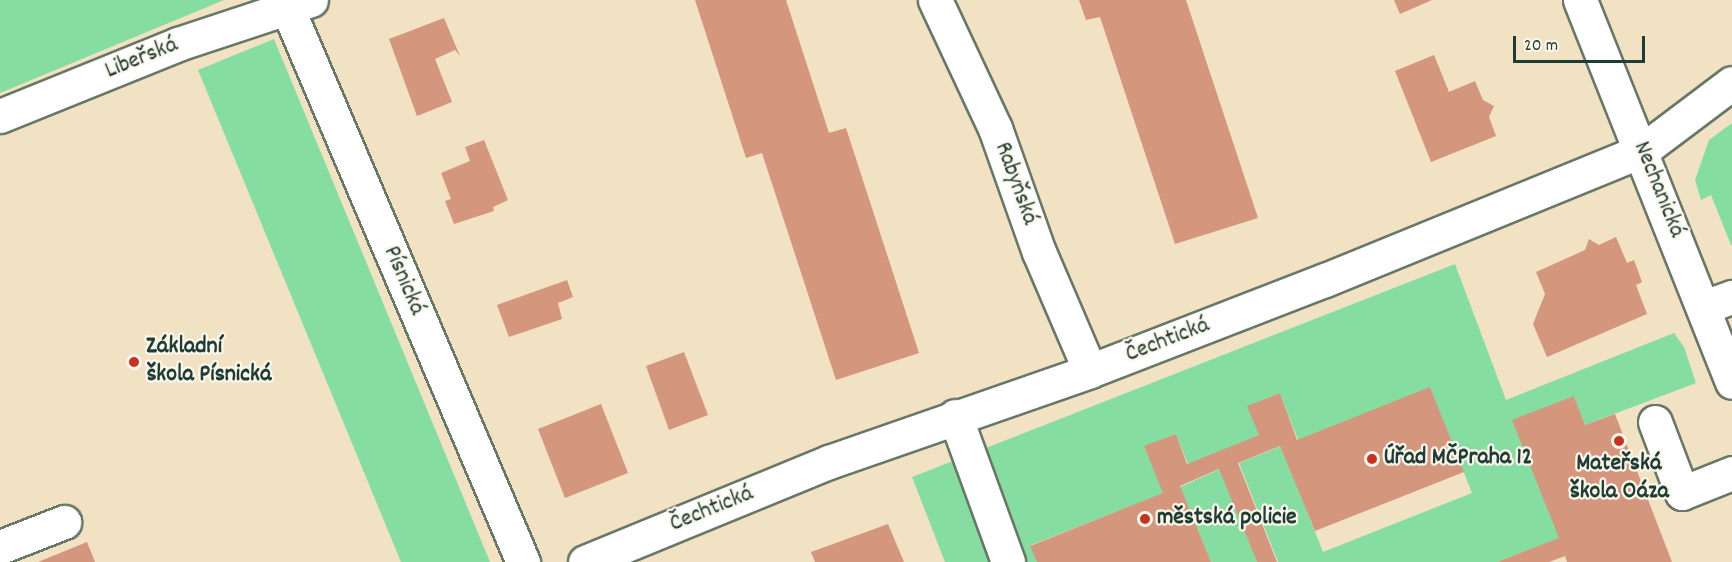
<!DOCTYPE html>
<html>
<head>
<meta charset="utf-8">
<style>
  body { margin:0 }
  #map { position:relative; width:1732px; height:562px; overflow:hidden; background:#f1e2c4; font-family:Dekko,sans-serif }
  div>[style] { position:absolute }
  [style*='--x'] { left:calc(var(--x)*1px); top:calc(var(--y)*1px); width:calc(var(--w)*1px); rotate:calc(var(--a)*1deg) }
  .green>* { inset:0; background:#86dda1 }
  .building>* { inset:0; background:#d4967d }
  .roads { filter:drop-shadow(2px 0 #687766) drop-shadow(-2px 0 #687766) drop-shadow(0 2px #687766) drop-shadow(0 -2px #687766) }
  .minor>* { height:33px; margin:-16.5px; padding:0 16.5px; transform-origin:16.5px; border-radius:16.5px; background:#fff }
  .dots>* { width:16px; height:16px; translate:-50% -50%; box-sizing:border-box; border:3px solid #fbf7ec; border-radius:50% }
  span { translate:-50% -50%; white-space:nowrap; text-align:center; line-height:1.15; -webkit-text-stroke:4.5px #fbf7ec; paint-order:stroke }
  .street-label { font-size:24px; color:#1f3d34 }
  .poi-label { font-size:24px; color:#1f3d34; font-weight:700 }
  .left { translate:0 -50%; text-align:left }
  .scale { position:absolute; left:1513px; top:36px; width:132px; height:27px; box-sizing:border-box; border:3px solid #1f3d34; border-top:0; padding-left:8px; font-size:18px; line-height:21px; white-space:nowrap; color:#1f3d34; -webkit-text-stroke:4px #fbf7ec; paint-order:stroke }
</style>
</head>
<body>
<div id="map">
  <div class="green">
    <i style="clip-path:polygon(0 0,224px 0,0 93px)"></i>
    <i style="clip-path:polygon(274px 39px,490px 562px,401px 562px,198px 70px)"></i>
    <i style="clip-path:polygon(1732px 123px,1732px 245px,1731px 245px,1711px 195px,1701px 200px,1695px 180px,1709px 140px)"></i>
    <i style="clip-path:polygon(1455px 264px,1506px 400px,1674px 333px,1684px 347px,1696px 383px,1585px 425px,1574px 396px,1514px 421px,1560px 538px,1497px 562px,1278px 562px,1239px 463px,1281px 446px,1323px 552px,1472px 493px,1430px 388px,1298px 440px,1280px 393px,1248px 406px,1260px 435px,1188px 464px,1176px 434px,1145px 447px,1164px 493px,1031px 545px,1038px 562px,945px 562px,912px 477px)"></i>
    <i style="clip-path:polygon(1220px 469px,1257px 562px,1211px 562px,1180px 487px)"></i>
  </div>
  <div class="building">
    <i style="clip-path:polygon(695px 0,786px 0,829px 133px,846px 128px,919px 353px,836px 380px,762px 153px,746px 158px)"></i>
    <i style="clip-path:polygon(1079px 0,1186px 0,1258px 218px,1175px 244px,1100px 17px,1086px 20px)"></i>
    <i style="clip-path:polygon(1394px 0,1432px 0,1400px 14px)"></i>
    <i style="clip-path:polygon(444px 18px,460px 56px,455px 50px,435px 59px,452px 102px,417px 116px,389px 39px)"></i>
    <i style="clip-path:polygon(1434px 55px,1449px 92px,1475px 81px,1483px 100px,1494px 106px,1489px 117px,1496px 136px,1431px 162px,1395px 71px)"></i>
    <i style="clip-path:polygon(484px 140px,508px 200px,493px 207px,494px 211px,454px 224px,445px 201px,451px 199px,441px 173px,470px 161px,465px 147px)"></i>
    <i style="clip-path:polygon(1616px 237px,1627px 263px,1634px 260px,1642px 282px,1636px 285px,1647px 314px,1547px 357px,1533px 324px,1545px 294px,1536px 272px,1585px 250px,1589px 239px,1599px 245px)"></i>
    <i style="clip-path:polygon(567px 280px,573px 297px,558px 303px,562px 319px,509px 337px,497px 305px)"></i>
    <i style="clip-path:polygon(684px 352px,708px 415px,669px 430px,646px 366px)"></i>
    <i style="clip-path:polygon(1430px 387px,1464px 472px,1315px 531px,1280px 446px,1238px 463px,1277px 562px,1257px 562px,1219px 469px,1180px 486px,1211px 562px,1037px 562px,1030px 546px,1163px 493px,1144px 446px,1176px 434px,1187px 464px,1259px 435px,1247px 406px,1280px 393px,1297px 440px)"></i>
    <i style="clip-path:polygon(1574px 396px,1585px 425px,1615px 414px,1672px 562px,1567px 562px,1565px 556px,1549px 562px,1497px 562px,1559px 538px,1512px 420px)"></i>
    <i style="clip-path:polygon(601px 404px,628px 473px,565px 498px,538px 429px)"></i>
    <i style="clip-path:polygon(888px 524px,904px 562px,815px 562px,811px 552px)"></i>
    <i style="clip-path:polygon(87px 542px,95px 562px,38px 562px)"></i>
  </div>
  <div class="roads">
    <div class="minor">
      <i style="--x:284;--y:0;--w:611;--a:66.96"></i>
      <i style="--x:935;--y:0;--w:141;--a:64.9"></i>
      <i style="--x:995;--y:128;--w:132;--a:70.5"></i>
      <i style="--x:1039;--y:252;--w:129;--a:66.8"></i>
      <i style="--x:1580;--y:0;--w:411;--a:68.3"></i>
      <i style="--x:0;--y:116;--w:192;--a:-22"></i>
      <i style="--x:178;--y:44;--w:140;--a:-18.3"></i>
      <i style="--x:1704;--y:307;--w:30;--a:-20"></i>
      <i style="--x:955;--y:416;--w:155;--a:70"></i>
      <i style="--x:1655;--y:422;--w:76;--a:69.2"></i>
      <i style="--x:1682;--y:493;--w:54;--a:-21.8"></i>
      <i style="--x:0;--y:547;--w:69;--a:-21.3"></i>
      <i style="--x:585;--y:562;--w:264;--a:-22.3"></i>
      <i style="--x:829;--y:462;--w:276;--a:-19.2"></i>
      <i style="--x:1090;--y:371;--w:252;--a:-21.2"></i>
      <i style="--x:1325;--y:280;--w:344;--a:-22.2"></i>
      <i style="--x:1643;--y:150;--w:111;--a:-37"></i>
    </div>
  </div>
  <div class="dots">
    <i style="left:134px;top:362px;background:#c8321e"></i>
    <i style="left:1619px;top:441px;background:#c8321e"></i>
    <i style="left:1372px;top:459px;background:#c8321e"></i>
    <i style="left:1145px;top:519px;background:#c8321e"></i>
  </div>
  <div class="street-label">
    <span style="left:142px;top:59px;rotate:-22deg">Libeřská</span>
    <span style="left:1015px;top:184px;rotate:70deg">Rabyňská</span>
    <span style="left:1658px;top:190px;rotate:68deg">Nechanická</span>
    <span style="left:403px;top:281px;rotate:67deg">Písnická</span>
    <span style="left:1168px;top:341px;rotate:-21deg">Čechtická</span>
    <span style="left:712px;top:510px;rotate:-22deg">Čechtická</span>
  </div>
  <div class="poi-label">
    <span class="left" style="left:146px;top:362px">Základní<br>škola Písnická</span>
    <span class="left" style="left:1384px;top:459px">Úřad MČPraha 12</span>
    <span style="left:1619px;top:479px">Mateřská<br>škola Oáza</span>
    <span class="left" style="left:1157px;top:519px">městská policie</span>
  </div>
  <div class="scale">20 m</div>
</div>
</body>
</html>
